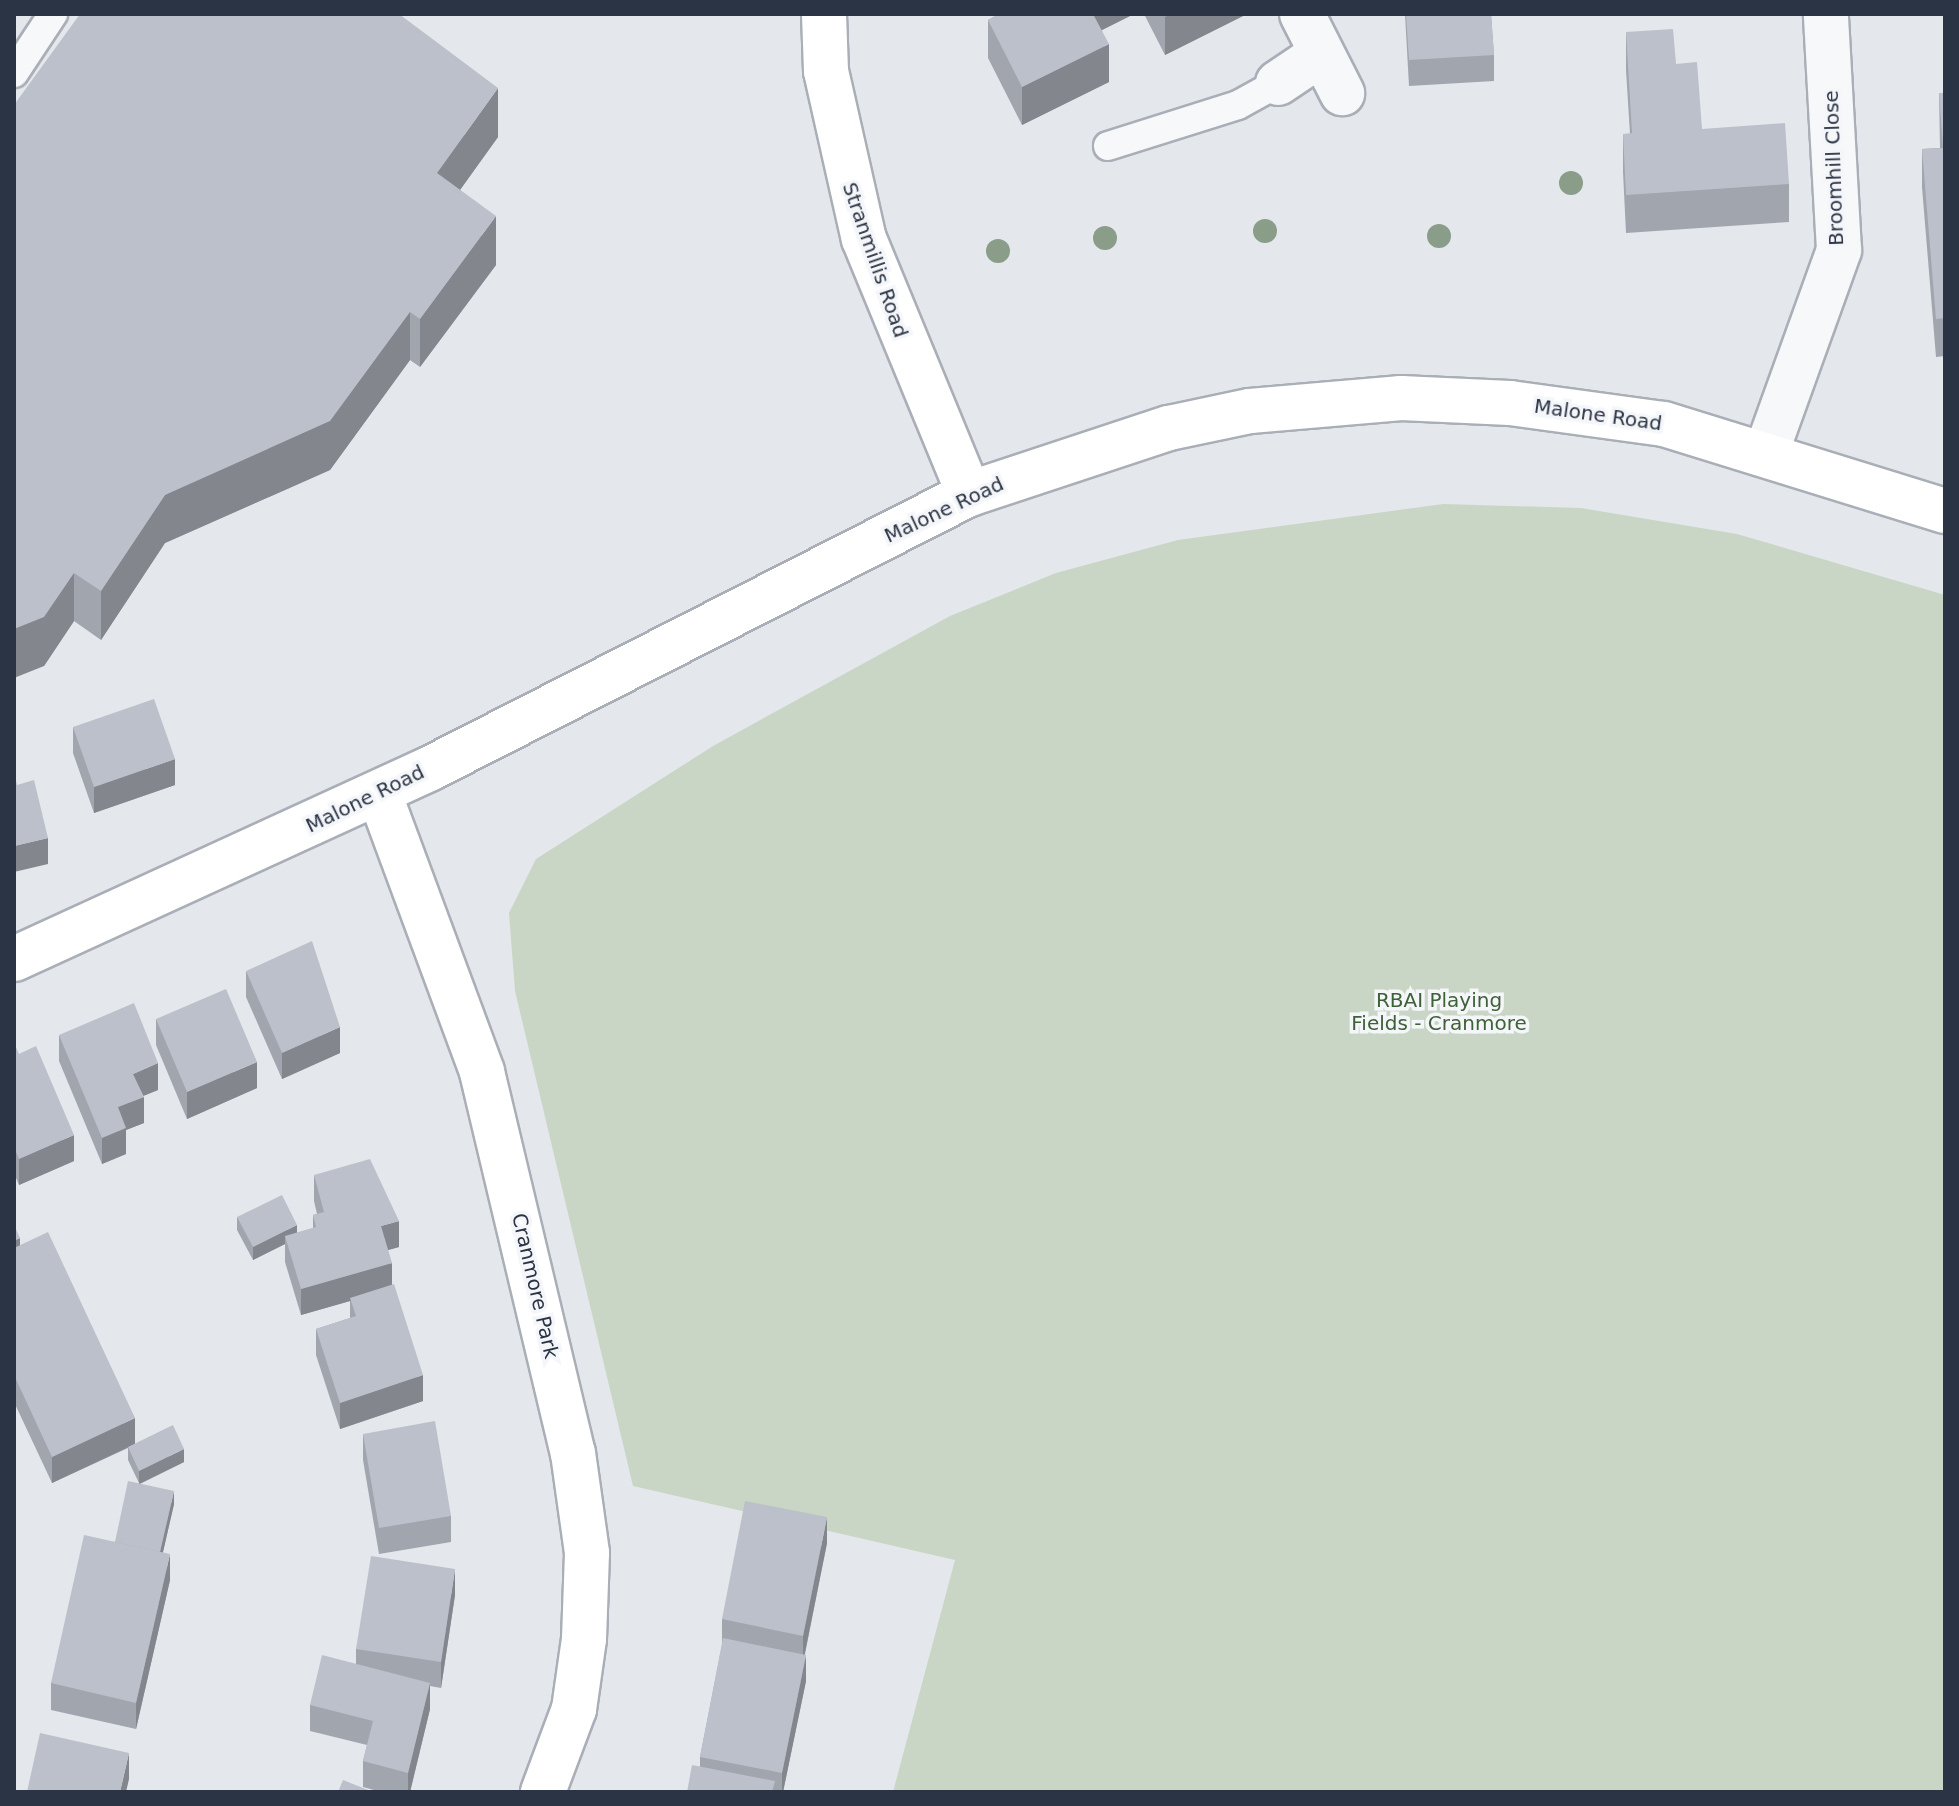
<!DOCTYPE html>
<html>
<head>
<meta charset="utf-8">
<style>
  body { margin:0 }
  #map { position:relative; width:1959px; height:1806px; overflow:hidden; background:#e4e7ec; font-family:"DejaVu Sans",sans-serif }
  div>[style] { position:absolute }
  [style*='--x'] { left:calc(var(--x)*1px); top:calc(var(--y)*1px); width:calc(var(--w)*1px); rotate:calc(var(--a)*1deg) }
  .green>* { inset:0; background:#c9d6c5 }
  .roads { filter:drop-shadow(2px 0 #a9aeb7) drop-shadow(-2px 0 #a9aeb7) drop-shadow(0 2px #a9aeb7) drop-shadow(0 -2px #a9aeb7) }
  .lane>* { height:28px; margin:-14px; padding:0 14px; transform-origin:14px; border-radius:14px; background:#f7f8fa }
  .street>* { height:44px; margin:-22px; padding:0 22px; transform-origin:22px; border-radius:22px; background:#f7f8fa }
  .secondary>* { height:44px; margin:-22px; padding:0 22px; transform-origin:22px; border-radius:22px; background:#fff }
  .trees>* { width:24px; height:24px; margin:-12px; border-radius:50%; background:#899d89 }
  .wall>* { inset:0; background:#a1a5ae }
  .shaded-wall>* { inset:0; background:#83868d }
  .building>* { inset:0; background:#bbc0ca }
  span { translate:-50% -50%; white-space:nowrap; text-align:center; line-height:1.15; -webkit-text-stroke:7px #f4f6f9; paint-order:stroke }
  .street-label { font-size:20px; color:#2b3445 }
  .park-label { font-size:20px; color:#3f6138 }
  .frame { position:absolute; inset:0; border:16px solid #2b3445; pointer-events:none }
</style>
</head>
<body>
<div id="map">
  <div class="green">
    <i style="clip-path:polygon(1443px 504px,1581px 508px,1737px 534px,1945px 595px,1945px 1792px,893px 1792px,955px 1560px,633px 1486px,515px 991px,509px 913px,536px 859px,713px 746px,950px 616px,1056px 573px,1178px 540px)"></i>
  </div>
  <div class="roads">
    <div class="lane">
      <i style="--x:14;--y:73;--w:71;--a:-56.5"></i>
      <i style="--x:1108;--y:146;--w:136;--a:-17.5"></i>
      <i style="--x:1238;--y:105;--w:46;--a:-28.8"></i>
    </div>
    <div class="street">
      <i style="--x:1302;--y:14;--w:89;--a:63.1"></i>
      <i style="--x:1278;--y:83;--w:52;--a:-34"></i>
      <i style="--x:1766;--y:453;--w:216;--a:-70.2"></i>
      <i style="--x:1839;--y:250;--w:236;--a:-93.2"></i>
    </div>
    <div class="secondary">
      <i style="--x:824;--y:14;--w:57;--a:88"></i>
      <i style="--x:826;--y:71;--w:172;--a:77.3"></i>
      <i style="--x:864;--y:239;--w:276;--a:67.6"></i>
      <i style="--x:379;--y:793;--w:297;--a:69.7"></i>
      <i style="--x:482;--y:1072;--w:392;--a:76.6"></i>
      <i style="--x:573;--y:1453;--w:101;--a:82"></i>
      <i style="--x:587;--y:1553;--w:86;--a:92"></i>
      <i style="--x:584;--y:1639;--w:71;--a:98.1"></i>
      <i style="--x:574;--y:1709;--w:89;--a:110.5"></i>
      <i style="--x:14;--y:959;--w:456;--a:-24.6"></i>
      <i style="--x:429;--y:769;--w:606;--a:-26.99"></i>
      <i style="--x:969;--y:494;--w:211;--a:-18.3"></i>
      <i style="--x:1169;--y:428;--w:83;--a:-11.9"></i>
      <i style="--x:1250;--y:411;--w:152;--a:-4.9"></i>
      <i style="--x:1401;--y:398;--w:109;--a:2.6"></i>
      <i style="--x:1510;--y:403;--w:155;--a:7.8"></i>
      <i style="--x:1664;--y:424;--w:294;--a:17.2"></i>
    </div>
  </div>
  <div class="trees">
    <i style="left:1571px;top:183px"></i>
    <i style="left:1265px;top:231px"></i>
    <i style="left:1439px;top:236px"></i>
    <i style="left:1105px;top:238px"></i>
    <i style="left:998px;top:251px"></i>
  </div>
  <div class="wall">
    <i style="clip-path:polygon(999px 14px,1134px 14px,1102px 30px,1109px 82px,1022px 125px,988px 58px,988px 20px)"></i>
    <i style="clip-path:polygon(1144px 14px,1247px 14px,1165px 55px)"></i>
    <i style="clip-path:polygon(1405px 14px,1491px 14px,1494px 55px,1494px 81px,1409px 86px)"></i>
    <i style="clip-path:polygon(1626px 32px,1676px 64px,1702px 129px,1789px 184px,1789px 222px,1626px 233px,1623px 172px,1623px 134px,1630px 134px,1626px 70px)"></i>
    <i style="clip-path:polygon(1939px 93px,1945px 93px,1945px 356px,1936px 357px,1922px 187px,1922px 149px,1940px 148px)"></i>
    <i style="clip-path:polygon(14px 105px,498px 137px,460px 190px,496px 265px,420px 367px,410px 360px,330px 470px,165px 543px,101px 640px,74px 621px,44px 666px)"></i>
    <i style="clip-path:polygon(73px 727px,175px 785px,94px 813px,73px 753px)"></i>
    <i style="clip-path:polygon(246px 971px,340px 1053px,282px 1079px,246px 997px)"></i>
    <i style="clip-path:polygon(156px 1019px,257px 1088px,187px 1119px,156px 1045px)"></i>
    <i style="clip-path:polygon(59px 1035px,158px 1090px,143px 1096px,144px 1123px,126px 1130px,126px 1154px,102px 1164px,59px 1061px)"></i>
    <i style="clip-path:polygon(14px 1046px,74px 1161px,19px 1185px,14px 1173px)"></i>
    <i style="clip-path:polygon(314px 1175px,399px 1247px,388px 1250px,392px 1285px,423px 1401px,340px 1429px,316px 1355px,316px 1329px,350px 1318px,350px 1301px,301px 1315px,285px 1262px,285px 1244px,253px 1260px,237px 1230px,237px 1217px,297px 1233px,313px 1228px,313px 1215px,317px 1214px,314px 1201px)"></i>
    <i style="clip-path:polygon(14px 1225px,20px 1245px,135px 1444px,184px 1462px,140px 1484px,174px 1504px,163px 1552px,170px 1580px,136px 1729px,51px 1710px,51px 1683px,115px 1542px,139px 1483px,128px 1460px,128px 1448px,52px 1483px,14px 1402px)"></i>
    <i style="clip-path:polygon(363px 1434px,451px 1516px,451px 1542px,379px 1554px,363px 1460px)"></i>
    <i style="clip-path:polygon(827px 1543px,805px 1654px,806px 1681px,783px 1792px,687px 1792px,700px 1766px,700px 1757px,722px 1645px,722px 1619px)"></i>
    <i style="clip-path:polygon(455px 1595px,441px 1688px,430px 1686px,430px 1709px,410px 1792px,381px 1792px,363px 1787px,363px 1761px,367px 1745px,310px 1731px,310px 1705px,356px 1664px,356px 1649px)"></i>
  </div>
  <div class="shaded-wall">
    <i style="clip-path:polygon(1086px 14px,1134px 14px,1086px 38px)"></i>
    <i style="clip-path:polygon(1171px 14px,1247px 14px,1165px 55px,1165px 17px)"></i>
    <i style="clip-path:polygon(1109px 44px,1109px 82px,1022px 125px,1022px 87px)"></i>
    <i style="clip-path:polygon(498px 88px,498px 137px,437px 222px,437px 173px)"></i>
    <i style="clip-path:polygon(496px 216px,496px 265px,420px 367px,420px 319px)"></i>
    <i style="clip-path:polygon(410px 312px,410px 360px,330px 470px,165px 543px,101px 640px,101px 591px,165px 495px)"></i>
    <i style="clip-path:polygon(74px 573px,74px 621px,44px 666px,14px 678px,14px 629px)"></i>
    <i style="clip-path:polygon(175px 759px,175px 785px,94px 813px,94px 787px)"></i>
    <i style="clip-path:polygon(48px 838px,48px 864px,14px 872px,14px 846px)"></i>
    <i style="clip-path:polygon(340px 1027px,340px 1053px,282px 1079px,282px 1053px)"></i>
    <i style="clip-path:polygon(257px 1062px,257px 1088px,187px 1119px,187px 1092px)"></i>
    <i style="clip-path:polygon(158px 1063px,158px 1090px,133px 1100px,133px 1074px)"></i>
    <i style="clip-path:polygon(144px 1097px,144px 1123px,126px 1130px,126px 1154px,102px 1164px,102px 1138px,118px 1107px)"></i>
    <i style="clip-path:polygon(74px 1135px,74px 1161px,19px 1185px,19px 1159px)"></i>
    <i style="clip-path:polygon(399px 1221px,399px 1247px,381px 1252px,381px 1226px)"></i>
    <i style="clip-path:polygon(297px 1225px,297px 1238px,285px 1236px,285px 1244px,253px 1260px,253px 1247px)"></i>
    <i style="clip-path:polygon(20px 1238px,20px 1251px,14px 1254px,14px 1241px)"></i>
    <i style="clip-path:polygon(392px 1263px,392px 1289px,301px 1315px,301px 1289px)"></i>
    <i style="clip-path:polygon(423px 1375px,423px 1401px,340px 1429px,340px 1403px)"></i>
    <i style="clip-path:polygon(135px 1418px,135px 1444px,52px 1483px,52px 1457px)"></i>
    <i style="clip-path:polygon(184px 1449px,184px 1462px,139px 1484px,139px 1471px)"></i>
    <i style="clip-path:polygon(174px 1491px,174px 1504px,160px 1565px,160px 1552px)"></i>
    <i style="clip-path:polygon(827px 1517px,827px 1543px,803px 1662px,803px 1636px)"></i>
    <i style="clip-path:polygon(170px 1554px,170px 1580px,136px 1729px,136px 1703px)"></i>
    <i style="clip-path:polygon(455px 1569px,455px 1595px,441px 1688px,441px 1662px)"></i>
    <i style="clip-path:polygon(806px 1655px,806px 1681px,783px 1792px,782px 1792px,782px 1773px)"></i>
    <i style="clip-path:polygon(430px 1683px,430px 1709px,410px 1792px,408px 1792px,408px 1773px)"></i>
    <i style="clip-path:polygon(129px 1753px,129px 1779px,126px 1792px,120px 1792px)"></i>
  </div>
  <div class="building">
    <i style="clip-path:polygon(80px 14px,399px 14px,498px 88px,437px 173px,496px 216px,420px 319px,410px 312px,330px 421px,165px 495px,101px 591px,74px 573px,44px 617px,14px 629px,14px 105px)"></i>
    <i style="clip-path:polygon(999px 14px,1093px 14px,1109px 44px,1022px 87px,988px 20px)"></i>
    <i style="clip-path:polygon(1406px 14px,1491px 14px,1494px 55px,1409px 60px)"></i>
    <i style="clip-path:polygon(1673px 29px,1676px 64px,1697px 62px,1702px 129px,1785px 123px,1789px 184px,1626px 195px,1623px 134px,1632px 133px,1626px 32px)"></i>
    <i style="clip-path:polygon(1939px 93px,1945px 93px,1945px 318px,1936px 319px,1922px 149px,1943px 148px)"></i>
    <i style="clip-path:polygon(154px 699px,175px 759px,94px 787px,73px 727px)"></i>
    <i style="clip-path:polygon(14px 771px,17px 785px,34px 780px,48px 838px,14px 846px)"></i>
    <i style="clip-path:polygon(312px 941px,340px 1027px,282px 1053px,246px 971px)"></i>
    <i style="clip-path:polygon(226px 989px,257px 1062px,187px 1092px,156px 1019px)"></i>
    <i style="clip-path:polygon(134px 1003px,158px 1063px,133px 1074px,144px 1097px,118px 1107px,126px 1128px,102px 1138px,59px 1035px)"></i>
    <i style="clip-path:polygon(15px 1045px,19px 1054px,36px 1046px,74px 1135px,19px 1159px,14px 1147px,14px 1046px)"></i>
    <i style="clip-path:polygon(370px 1159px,399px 1221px,381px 1226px,392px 1263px,301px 1289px,285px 1236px,316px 1227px,313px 1215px,324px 1212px,314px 1175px)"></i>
    <i style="clip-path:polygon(282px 1195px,297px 1225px,253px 1247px,237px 1217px)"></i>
    <i style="clip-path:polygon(14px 1225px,20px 1238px,14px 1241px)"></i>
    <i style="clip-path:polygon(48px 1232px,135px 1418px,52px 1457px,14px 1375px,14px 1248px)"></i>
    <i style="clip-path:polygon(394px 1284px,423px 1375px,340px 1403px,316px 1329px,356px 1316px,350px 1298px)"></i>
    <i style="clip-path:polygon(435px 1421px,451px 1516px,379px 1528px,363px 1434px)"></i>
    <i style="clip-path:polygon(173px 1425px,184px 1449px,139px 1471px,128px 1447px)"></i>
    <i style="clip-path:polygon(128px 1481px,174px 1491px,160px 1552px,115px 1542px)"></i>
    <i style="clip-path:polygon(745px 1501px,827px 1517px,803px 1636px,722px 1619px)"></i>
    <i style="clip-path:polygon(84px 1535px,170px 1554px,136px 1703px,51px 1683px)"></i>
    <i style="clip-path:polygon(371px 1556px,455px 1569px,441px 1662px,356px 1649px)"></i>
    <i style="clip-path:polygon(723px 1638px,806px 1655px,782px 1773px,700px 1757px)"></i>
    <i style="clip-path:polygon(322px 1655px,430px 1683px,408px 1773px,363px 1761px,373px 1721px,310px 1705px)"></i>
    <i style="clip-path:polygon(40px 1733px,129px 1753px,120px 1792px,27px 1792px)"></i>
    <i style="clip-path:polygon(692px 1765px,775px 1781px,772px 1792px,687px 1792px)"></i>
    <i style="clip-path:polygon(343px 1780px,373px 1792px,338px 1792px)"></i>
  </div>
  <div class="street-label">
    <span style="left:1834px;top:168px;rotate:-92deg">Broomhill Close</span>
    <span style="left:875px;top:260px;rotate:71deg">Stranmillis Road</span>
    <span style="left:1598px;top:415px;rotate:8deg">Malone Road</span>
    <span style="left:944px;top:510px;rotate:-25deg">Malone Road</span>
    <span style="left:365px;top:799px;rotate:-26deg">Malone Road</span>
    <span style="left:535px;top:1286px;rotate:77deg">Cranmore Park</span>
  </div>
  <div class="park-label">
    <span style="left:1439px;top:1012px">RBAI Playing<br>Fields - Cranmore</span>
  </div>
  <div class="frame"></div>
</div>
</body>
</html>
